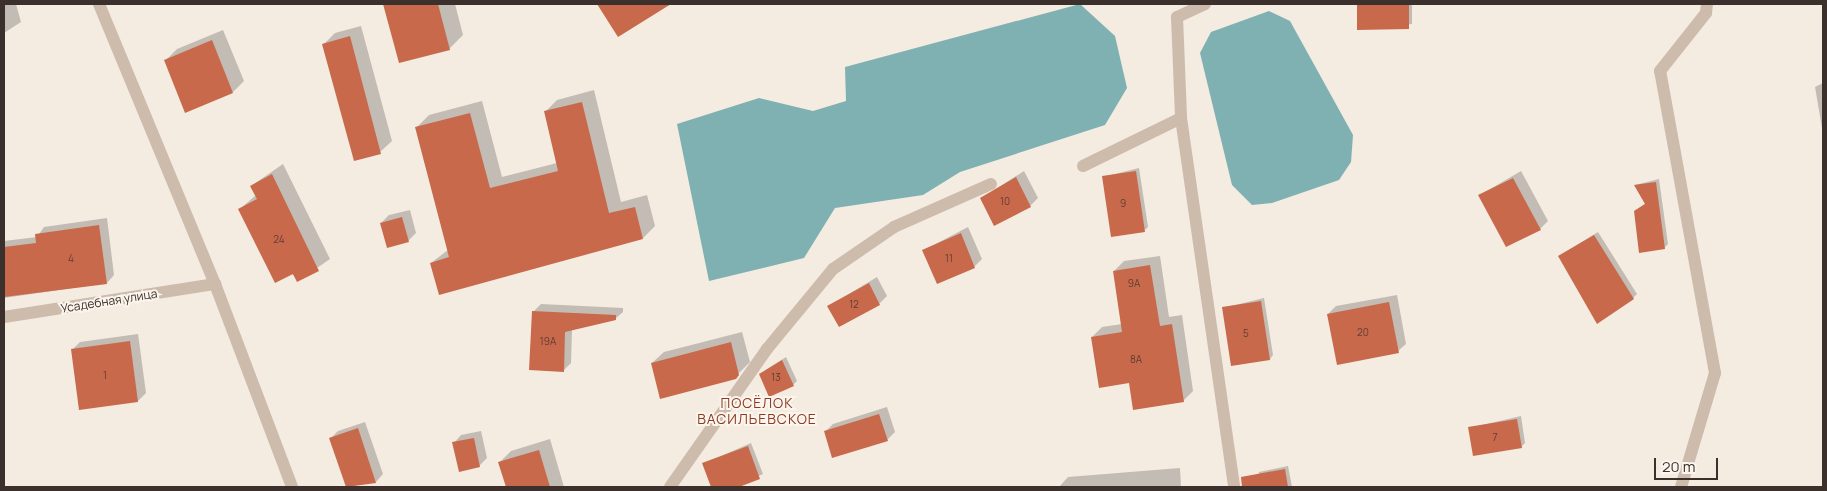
<!DOCTYPE html>
<html>
<head>
<meta charset="utf-8">
<style>
  body { margin:0 }
  #map { position:relative; width:1827px; height:491px; overflow:hidden; background:#f4ebe1; font-family:Manrope,sans-serif }
  div>[style] { position:absolute }
  [style*='--x'] { left:calc(var(--x)*1px); top:calc(var(--y)*1px); width:calc(var(--w)*1px); rotate:calc(var(--a)*1deg) }
  .water>* { inset:0; background:#7fb0b2 }
  .shadow>* { inset:0; background:#0003 }
  .building>* { inset:0; background:#c8694b }
  .minor>* { height:12px; margin:-6px; padding:0 6px; transform-origin:6px; border-radius:6px; background:#cdbbac }
  span { translate:-50% -50%; white-space:nowrap; text-align:center; line-height:1.15; -webkit-text-stroke:4px #fbf5ee; paint-order:stroke }
  .number-label { font-size:10px; color:#5e3e33 }
  .number-label span { -webkit-text-stroke-width:0 }
  .street-label { font-size:12px; color:#3b302b }
  .neighbourhood-label { font-size:14px; color:#8c3b22; letter-spacing:1px }
  .frame { position:absolute; inset:0; border:5px solid #3b302b; pointer-events:none }
  .scale { position:absolute; left:1654px; top:458px; width:64px; height:22px; box-sizing:border-box; border:2px solid #3b302b; border-top:0; padding-left:6px; font-size:15px; line-height:18px; white-space:nowrap; color:#3b302b; -webkit-text-stroke:4px #fbf5ee; paint-order:stroke }
</style>
</head>
<body>
<div id="map">
  <div class="water">
    <i style="clip-path:polygon(1080px 4px,1115px 36px,1127px 88px,1105px 125px,960px 172px,923px 195px,835px 208px,804px 258px,709px 281px,677px 124px,759px 98px,813px 111px,846px 101px,845px 67px)"></i>
    <i style="clip-path:polygon(1269px 11px,1290px 21px,1353px 135px,1351px 162px,1339px 180px,1272px 203px,1252px 205px,1232px 185px,1200px 53px,1211px 32px)"></i>
  </div>
  <div class="shadow">
    <i style="clip-path:polygon(4px 4px,16px 4px,21px 22px,4px 33px)"></i>
    <i style="clip-path:polygon(385px 4px,455px 4px,463px 35px,449px 49px,400px 62px)"></i>
    <i style="clip-path:polygon(605px 4px,660px 4px,661px 5px,601px 8px)"></i>
    <i style="clip-path:polygon(1358px 4px,1412px 4px,1412px 24px,1358px 28px)"></i>
    <i style="clip-path:polygon(361px 26px,392px 141px,380px 152px,324px 44px,335px 33px)"></i>
    <i style="clip-path:polygon(223px 30px,244px 81px,233px 92px,166px 60px,177px 49px)"></i>
    <i style="clip-path:polygon(1823px 83px,1823px 134px,1815px 87px)"></i>
    <i style="clip-path:polygon(594px 90px,621px 202px,647px 195px,655px 226px,643px 238px,431px 263px,448px 250px,416px 128px,429px 115px,482px 101px,502px 177px,557px 163px,545px 112px,557px 100px)"></i>
    <i style="clip-path:polygon(283px 164px,330px 259px,298px 281px,240px 209px,256px 195px,251px 186px)"></i>
    <i style="clip-path:polygon(1139px 168px,1148px 227px,1145px 230px,1103px 177px)"></i>
    <i style="clip-path:polygon(1024px 171px,1038px 198px,1030px 206px,982px 198px)"></i>
    <i style="clip-path:polygon(1521px 171px,1548px 221px,1540px 229px,1480px 195px)"></i>
    <i style="clip-path:polygon(1659px 179px,1668px 244px,1664px 248px,1635px 211px,1646px 203px,1635px 185px)"></i>
    <i style="clip-path:polygon(410px 210px,416px 233px,408px 241px,381px 223px,389px 215px)"></i>
    <i style="clip-path:polygon(107px 218px,114px 275px,107px 283px,4px 298px,4px 241px,37px 237px,44px 227px)"></i>
    <i style="clip-path:polygon(968px 227px,982px 259px,974px 267px,924px 250px)"></i>
    <i style="clip-path:polygon(1598px 232px,1637px 294px,1633px 298px,1559px 256px)"></i>
    <i style="clip-path:polygon(1160px 256px,1169px 317px,1182px 315px,1193px 391px,1183px 401px,1130px 382px,1092px 337px,1102px 327px,1122px 324px,1114px 271px,1124px 261px)"></i>
    <i style="clip-path:polygon(877px 277px,887px 296px,879px 304px,829px 306px)"></i>
    <i style="clip-path:polygon(1397px 295px,1406px 344px,1398px 351px,1328px 314px,1336px 306px)"></i>
    <i style="clip-path:polygon(1264px 298px,1273px 355px,1270px 359px,1223px 308px)"></i>
    <i style="clip-path:polygon(541px 304px,623px 308px,623px 312px,615px 319px,572px 329px,571px 363px,563px 371px,533px 312px)"></i>
    <i style="clip-path:polygon(742px 332px,750px 362px,738px 374px,652px 363px,664px 352px)"></i>
    <i style="clip-path:polygon(138px 334px,146px 393px,138px 401px,80px 409px,72px 350px,80px 342px)"></i>
    <i style="clip-path:polygon(786px 357px,797px 381px,793px 385px,764px 371px)"></i>
    <i style="clip-path:polygon(887px 407px,895px 432px,887px 440px,825px 432px,833px 424px)"></i>
    <i style="clip-path:polygon(1521px 416px,1525px 443px,1521px 447px,1469px 428px)"></i>
    <i style="clip-path:polygon(365px 422px,383px 474px,376px 482px,347px 487px,330px 439px,338px 431px)"></i>
    <i style="clip-path:polygon(481px 431px,487px 458px,479px 466px,454px 443px,461px 435px)"></i>
    <i style="clip-path:polygon(550px 439px,564px 487px,507px 487px,500px 462px,511px 451px)"></i>
    <i style="clip-path:polygon(751px 443px,763px 474px,735px 487px,713px 487px,703px 464px)"></i>
    <i style="clip-path:polygon(1288px 466px,1292px 487px,1257px 487px,1259px 472px)"></i>
    <i style="clip-path:polygon(1180px 468px,1181px 487px,1059px 487px,1068px 477px)"></i>
  </div>
  <div class="building">
    <i style="clip-path:polygon(383px 4px,438px 4px,450px 50px,399px 63px)"></i>
    <i style="clip-path:polygon(597px 4px,671px 4px,618px 37px)"></i>
    <i style="clip-path:polygon(1357px 4px,1409px 4px,1409px 29px,1357px 30px)"></i>
    <i style="clip-path:polygon(350px 36px,381px 154px,354px 161px,322px 44px)"></i>
    <i style="clip-path:polygon(212px 40px,233px 93px,185px 113px,164px 60px)"></i>
    <i style="clip-path:polygon(582px 102px,609px 213px,635px 207px,643px 239px,439px 295px,430px 263px,449px 257px,415px 127px,470px 113px,490px 188px,558px 171px,544px 111px)"></i>
    <i style="clip-path:polygon(1136px 171px,1145px 232px,1111px 237px,1102px 176px)"></i>
    <i style="clip-path:polygon(272px 174px,319px 271px,297px 282px,293px 274px,275px 283px,238px 209px,257px 199px,250px 186px)"></i>
    <i style="clip-path:polygon(1016px 177px,1031px 207px,994px 226px,980px 198px)"></i>
    <i style="clip-path:polygon(1513px 178px,1541px 230px,1506px 247px,1478px 195px)"></i>
    <i style="clip-path:polygon(1656px 182px,1665px 249px,1639px 253px,1634px 211px,1645px 204px,1634px 185px)"></i>
    <i style="clip-path:polygon(402px 217px,409px 242px,387px 248px,380px 223px)"></i>
    <i style="clip-path:polygon(99px 225px,107px 284px,4px 297px,4px 247px,36px 243px,35px 234px)"></i>
    <i style="clip-path:polygon(961px 233px,975px 268px,937px 284px,922px 250px)"></i>
    <i style="clip-path:polygon(1594px 235px,1634px 299px,1597px 324px,1558px 256px)"></i>
    <i style="clip-path:polygon(1150px 265px,1160px 326px,1172px 324px,1184px 402px,1133px 410px,1129px 383px,1099px 388px,1091px 337px,1122px 332px,1113px 271px)"></i>
    <i style="clip-path:polygon(869px 283px,880px 305px,839px 327px,827px 306px)"></i>
    <i style="clip-path:polygon(1261px 301px,1270px 360px,1231px 366px,1222px 307px)"></i>
    <i style="clip-path:polygon(1389px 302px,1399px 353px,1337px 365px,1327px 314px)"></i>
    <i style="clip-path:polygon(532px 311px,616px 315px,616px 320px,565px 332px,564px 372px,529px 370px)"></i>
    <i style="clip-path:polygon(130px 341px,138px 402px,79px 410px,71px 349px)"></i>
    <i style="clip-path:polygon(731px 342px,739px 375px,736px 379px,660px 399px,651px 363px)"></i>
    <i style="clip-path:polygon(782px 360px,794px 386px,769px 397px,759px 374px)"></i>
    <i style="clip-path:polygon(879px 414px,888px 441px,832px 458px,824px 431px)"></i>
    <i style="clip-path:polygon(1517px 419px,1522px 448px,1473px 456px,1468px 427px)"></i>
    <i style="clip-path:polygon(358px 428px,376px 483px,346px 487px,329px 438px)"></i>
    <i style="clip-path:polygon(474px 438px,480px 467px,459px 472px,452px 442px)"></i>
    <i style="clip-path:polygon(748px 446px,760px 479px,739px 487px,711px 487px,702px 463px)"></i>
    <i style="clip-path:polygon(539px 450px,550px 487px,506px 487px,498px 462px)"></i>
    <i style="clip-path:polygon(1285px 469px,1288px 487px,1242px 487px,1241px 477px)"></i>
  </div>
  <div class="minor">
    <i style="--x:99;--y:4;--w:303;--a:67.5"></i>
    <i style="--x:215;--y:284;--w:217;--a:69.2"></i>
    <i style="--x:1205;--y:4;--w:31;--a:155"></i>
    <i style="--x:1177;--y:17;--w:101;--a:87.7"></i>
    <i style="--x:1181;--y:118;--w:373;--a:81.8"></i>
    <i style="--x:1083;--y:166;--w:109;--a:-26.1"></i>
    <i style="--x:4;--y:317;--w:214;--a:-8.9"></i>
    <i style="--x:670;--y:487;--w:169;--a:-54.9"></i>
    <i style="--x:767;--y:349;--w:104;--a:-50.5"></i>
    <i style="--x:833;--y:269;--w:74;--a:-34.5"></i>
    <i style="--x:894;--y:227;--w:106;--a:-23.9"></i>
    <i style="--x:1681;--y:487;--w:119;--a:-73.4"></i>
    <i style="--x:1715;--y:373;--w:307;--a:-100.3"></i>
    <i style="--x:1660;--y:71;--w:74;--a:-51.6"></i>
    <i style="--x:1706;--y:13;--w:9;--a:-84"></i>
  </div>
  <div class="number-label">
    <span style="left:1005px;top:202px">10</span>
    <span style="left:1123px;top:204px">9</span>
    <span style="left:279px;top:240px">24</span>
    <span style="left:71px;top:259px">4</span>
    <span style="left:949px;top:259px">11</span>
    <span style="left:1134px;top:284px">9А</span>
    <span style="left:854px;top:305px">12</span>
    <span style="left:1363px;top:333px">20</span>
    <span style="left:1246px;top:334px">5</span>
    <span style="left:548px;top:342px">19А</span>
    <span style="left:1136px;top:360px">8А</span>
    <span style="left:105px;top:376px">1</span>
    <span style="left:776px;top:378px">13</span>
    <span style="left:1495px;top:438px">7</span>
  </div>
  <div class="street-label">
    <span style="left:109px;top:301px;rotate:-9deg">Усадебная улица</span>
  </div>
  <div class="neighbourhood-label">
    <span style="left:757px;top:411px">ПОСЁЛОК<br>ВАСИЛЬЕВСКОЕ</span>
  </div>
  <div class="frame"></div>
  <div class="scale">20 m</div>
</div>
</body>
</html>
